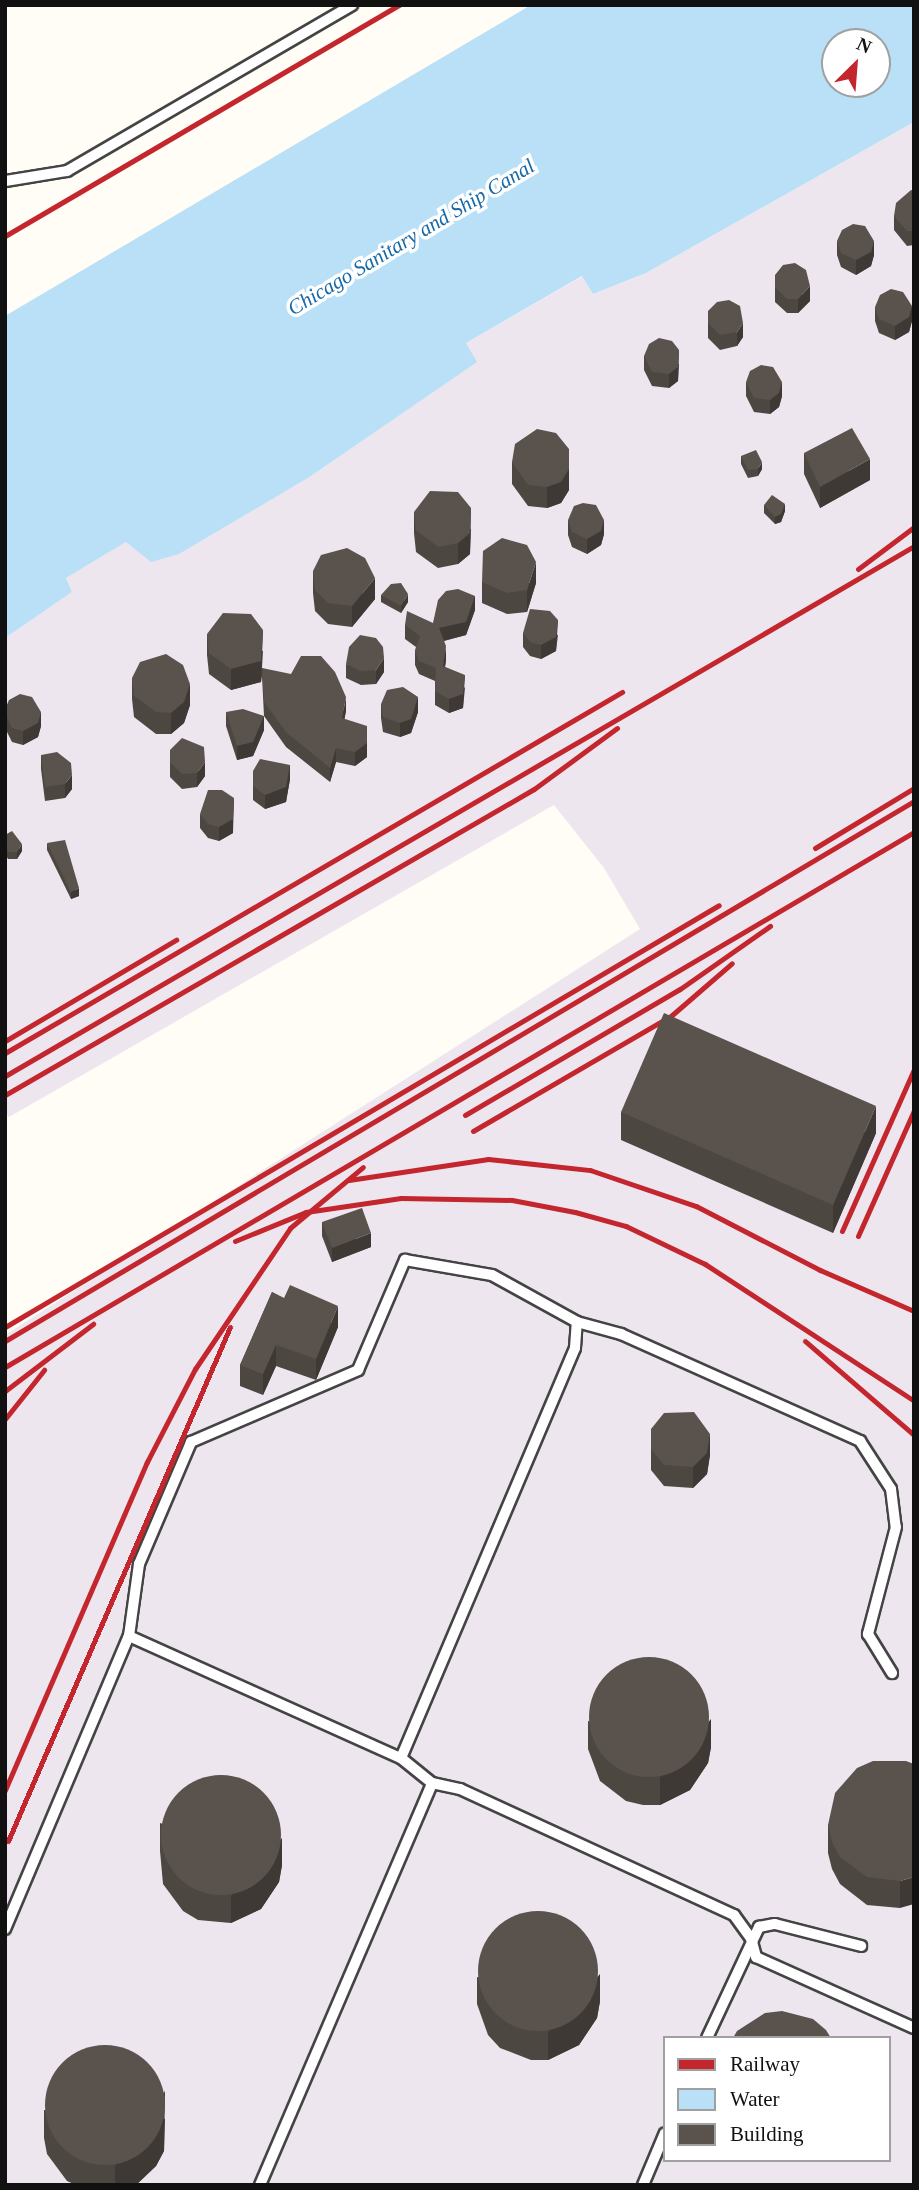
<!DOCTYPE html>
<html>
<head>
<meta charset="utf-8">
<style>
  body { margin:0 }
  #map { position:relative; width:919px; height:2190px; overflow:hidden; background:#fffdf5; font-family:"Times New Roman",serif }
  div>[style] { position:absolute }
  [style*='--x'] { left:calc(var(--x)*1px); top:calc(var(--y)*1px); width:calc(var(--w)*1px); rotate:calc(var(--a)*1deg) }
  .industrial>* { inset:0; background:#eee6ef }
  .water>* { inset:0; background:#b9e0f7 }
  .roads { filter:drop-shadow(2px 0 #444) drop-shadow(-2px 0 #444) drop-shadow(0 2px #444) drop-shadow(0 -2px #444) }
  .lane>* { height:10px; margin:-5px; padding:0 5px; transform-origin:5px; border-radius:5px; background:#fff }
  .rail>* { height:5px; margin:-2.5px; padding:0 2.5px; transform-origin:2.5px; border-radius:2.5px; background:#c4262e }
  .wall>* { inset:0; background:#4d4742 }
  .shaded-wall>* { inset:0; background:#3f3936 }
  .building>* { inset:0; background:#5a524d }
  .round { border-radius:50% }
  span { translate:-50% -50%; white-space:nowrap; text-align:center; line-height:1.15; -webkit-text-stroke:7px #fff; paint-order:stroke }
  .water-label { font-size:21px; color:#1768a6; font-style:italic }
  .frame { position:absolute; inset:0; border:7px solid #111; pointer-events:none }
  .legend { position:absolute; left:663px; top:2036px; width:228px; height:126px; box-sizing:border-box; background:#fff; border:2px solid #a0a0a0; margin:0; padding:9px 12px; list-style:none; font-size:21px; color:#111 }
  .legend li { display:flex; align-items:center; gap:14px; height:35px }
  .legend b { width:35px; border:2px solid #a0a0a0 }
  .north { position:absolute; left:821px; top:28px; width:70px; height:70px; box-sizing:border-box; background:#fff; border:2px solid #a0a0a0; border-radius:50%; rotate:25deg; font-size:19px; font-weight:700; line-height:28px; text-align:center; color:#111 }
  .north::after { content:''; display:block; margin:auto; width:24px; height:32px; background:#c4262e; clip-path:polygon(50% 0,100% 100%,50% 72%,0 100%) }
</style>
</head>
<body>
<div id="map">
  <div class="industrial">
    <i style="clip-path:polygon(evenodd,914px 122px,914px 2185px,5px 2185px,5px 1335px,640px 929px,604px 868px,554px 805px,9px 1117px,5px 1112px,5px 638px,72px 592px,66px 578px,126px 542px,311px 476px,476px 362px,466px 343px,583px 276px,593px 294px,646px 273px,914px 122px,665px 2038px,889px 2038px,889px 2160px,665px 2160px,665px 2038px)"></i>
  </div>
  <div class="water">
    <i style="clip-path:polygon(evenodd,531px 5px,914px 5px,914px 122px,646px 273px,593px 294px,582px 276px,466px 343px,477px 362px,311px 476px,179px 554px,151px 562px,126px 542px,66px 578px,72px 592px,5px 638px,5px 316px,531px 5px,835px 42px,877px 42px,877px 84px,835px 84px,835px 42px)"></i>
  </div>
  <div class="roads">
    <div class="lane">
      <i style="--x:6;--y:181;--w:62;--a:-9.3"></i>
      <i style="--x:67;--y:171;--w:330;--a:-30.2"></i>
      <i style="--x:129;--y:1636;--w:298;--a:24.2"></i>
      <i style="--x:401;--y:1758;--w:40;--a:39"></i>
      <i style="--x:432;--y:1783;--w:29;--a:12"></i>
      <i style="--x:460;--y:1789;--w:302;--a:24.7"></i>
      <i style="--x:734;--y:1915;--w:29;--a:54"></i>
      <i style="--x:751;--y:1938;--w:20;--a:75"></i>
      <i style="--x:756;--y:1957;--w:173;--a:24.2"></i>
      <i style="--x:401;--y:1758;--w:445;--a:-67"></i>
      <i style="--x:575;--y:1348;--w:26;--a:-86"></i>
      <i style="--x:5;--y:1929;--w:318;--a:-67.1"></i>
      <i style="--x:129;--y:1636;--w:73;--a:-82.1"></i>
      <i style="--x:139;--y:1564;--w:133;--a:-66.9"></i>
      <i style="--x:191;--y:1442;--w:182;--a:-23.3"></i>
      <i style="--x:358;--y:1370;--w:120;--a:-66.9"></i>
      <i style="--x:405;--y:1260;--w:88;--a:9.8"></i>
      <i style="--x:492;--y:1275;--w:97;--a:28.9"></i>
      <i style="--x:577;--y:1322;--w:46;--a:15.3"></i>
      <i style="--x:621;--y:1334;--w:262;--a:24.1"></i>
      <i style="--x:860;--y:1441;--w:57;--a:57.1"></i>
      <i style="--x:891;--y:1489;--w:38;--a:83"></i>
      <i style="--x:896;--y:1527;--w:111;--a:104.7"></i>
      <i style="--x:868;--y:1634;--w:46;--a:58.4"></i>
      <i style="--x:707;--y:2038;--w:123;--a:-64.9"></i>
      <i style="--x:759;--y:1927;--w:16;--a:-11"></i>
      <i style="--x:775;--y:1924;--w:89;--a:14.3"></i>
      <i style="--x:260;--y:2185;--w:437;--a:-66.8"></i>
      <i style="--x:643;--y:2185;--w:56;--a:-67.1"></i>
    </div>
  </div>
  <div class="rail">
    <i style="--x:5;--y:236;--w:457;--a:-30.4"></i>
    <i style="--x:858;--y:569;--w:70;--a:-36.9"></i>
    <i style="--x:815;--y:848;--w:116;--a:-31.2"></i>
    <i style="--x:5;--y:1041;--w:199;--a:-30.6"></i>
    <i style="--x:5;--y:1053;--w:715;--a:-30.33"></i>
    <i style="--x:5;--y:1076;--w:1052;--a:-30.24"></i>
    <i style="--x:5;--y:1095;--w:611;--a:-30.05"></i>
    <i style="--x:534;--y:789;--w:103;--a:-36.3"></i>
    <i style="--x:465;--y:1115;--w:249;--a:-30.4"></i>
    <i style="--x:680;--y:989;--w:110;--a:-35"></i>
    <i style="--x:473;--y:1131;--w:230;--a:-30.2"></i>
    <i style="--x:672;--y:1015;--w:79;--a:-40.9"></i>
    <i style="--x:349;--y:1180;--w:141;--a:-8.6"></i>
    <i style="--x:488;--y:1159;--w:103;--a:6.2"></i>
    <i style="--x:590;--y:1170;--w:112;--a:18.8"></i>
    <i style="--x:696;--y:1206;--w:140;--a:27.3"></i>
    <i style="--x:820;--y:1270;--w:103;--a:23.6"></i>
    <i style="--x:842;--y:1231;--w:177;--a:-66"></i>
    <i style="--x:858;--y:1236;--w:138;--a:-66"></i>
    <i style="--x:235;--y:1241;--w:77;--a:-22.2"></i>
    <i style="--x:306;--y:1212;--w:96;--a:-8.4"></i>
    <i style="--x:401;--y:1198;--w:111;--a:1"></i>
    <i style="--x:512;--y:1200;--w:64;--a:10.8"></i>
    <i style="--x:575;--y:1212;--w:53;--a:15.4"></i>
    <i style="--x:626;--y:1226;--w:88;--a:25.7"></i>
    <i style="--x:705;--y:1264;--w:250;--a:33.2"></i>
    <i style="--x:5;--y:1327;--w:829;--a:-30.58"></i>
    <i style="--x:5;--y:1341;--w:1057;--a:-30.71"></i>
    <i style="--x:805;--y:1341;--w:144;--a:40.8"></i>
    <i style="--x:5;--y:1367;--w:1055;--a:-30.48"></i>
    <i style="--x:5;--y:1391;--w:111;--a:-37.3"></i>
    <i style="--x:5;--y:1419;--w:63;--a:-51.5"></i>
    <i style="--x:5;--y:1790;--w:357;--a:-66.6"></i>
    <i style="--x:147;--y:1462;--w:105;--a:-62.7"></i>
    <i style="--x:195;--y:1369;--w:170;--a:-56"></i>
    <i style="--x:290;--y:1228;--w:95;--a:-39.9"></i>
    <i style="--x:8;--y:1841;--w:560;--a:-66.64"></i>
  </div>
  <div class="wall">
    <i style="clip-path:polygon(914px 191px,914px 245px,907px 246px,894px 230px,894px 216px)"></i>
    <i style="clip-path:polygon(837px 241px,874px 255px,871px 266px,856px 275px,841px 267px,837px 255px)"></i>
    <i style="clip-path:polygon(775px 275px,810px 301px,798px 313px,787px 313px,775px 302px)"></i>
    <i style="clip-path:polygon(875px 307px,912px 321px,909px 332px,895px 340px,879px 333px,875px 321px)"></i>
    <i style="clip-path:polygon(708px 311px,743px 337px,737px 346px,720px 350px,708px 338px)"></i>
    <i style="clip-path:polygon(644px 356px,679px 364px,678px 381px,669px 388px,652px 386px,644px 370px)"></i>
    <i style="clip-path:polygon(746px 382px,782px 396px,779px 407px,770px 414px,754px 412px,746px 396px)"></i>
    <i style="clip-path:polygon(569px 449px,569px 490px,561px 503px,547px 508px,528px 506px,512px 484px,512px 462px)"></i>
    <i style="clip-path:polygon(804px 453px,870px 480px,820px 508px,804px 474px)"></i>
    <i style="clip-path:polygon(741px 456px,762px 469px,758px 476px,748px 478px,741px 464px)"></i>
    <i style="clip-path:polygon(764px 505px,785px 511px,781px 522px,775px 524px,764px 513px)"></i>
    <i style="clip-path:polygon(414px 512px,471px 529px,470px 554px,458px 564px,438px 568px,416px 552px,414px 533px)"></i>
    <i style="clip-path:polygon(568px 520px,604px 534px,601px 545px,587px 554px,572px 547px,568px 535px)"></i>
    <i style="clip-path:polygon(313px 571px,375px 599px,352px 627px,328px 624px,315px 611px,313px 593px)"></i>
    <i style="clip-path:polygon(482px 582px,536px 583px,527px 612px,507px 614px,482px 603px)"></i>
    <i style="clip-path:polygon(381px 595px,408px 602px,401px 613px,381px 602px)"></i>
    <i style="clip-path:polygon(475px 610px,466px 635px,444px 641px,446px 660px,445px 667px,465px 688px,463px 708px,449px 713px,435px 705px,435px 681px,419px 674px,415px 665px,415px 651px,416px 647px,405px 639px,405px 625px,433px 623px)"></i>
    <i style="clip-path:polygon(523px 633px,558px 635px,556px 651px,541px 659px,530px 656px,523px 647px)"></i>
    <i style="clip-path:polygon(207px 634px,263px 651px,262px 668px,346px 711px,344px 719px,367px 757px,355px 766px,336px 762px,330px 782px,286px 747px,264px 716px,262px 676px,261px 682px,231px 690px,209px 674px,207px 655px)"></i>
    <i style="clip-path:polygon(346px 664px,384px 672px,376px 684px,361px 685px,346px 678px)"></i>
    <i style="clip-path:polygon(132px 678px,190px 705px,184px 723px,171px 734px,156px 734px,134px 717px,132px 699px)"></i>
    <i style="clip-path:polygon(381px 704px,418px 712px,411px 733px,400px 737px,383px 732px,381px 718px)"></i>
    <i style="clip-path:polygon(5px 709px,41px 726px,38px 737px,23px 745px,12px 742px,5px 728px)"></i>
    <i style="clip-path:polygon(226px 712px,264px 730px,253px 756px,237px 760px,226px 726px)"></i>
    <i style="clip-path:polygon(170px 750px,205px 776px,197px 787px,182px 789px,170px 777px)"></i>
    <i style="clip-path:polygon(41px 755px,72px 789px,65px 798px,45px 801px,41px 769px)"></i>
    <i style="clip-path:polygon(253px 771px,290px 779px,286px 802px,265px 809px,253px 800px)"></i>
    <i style="clip-path:polygon(200px 814px,233px 833px,219px 841px,208px 838px,200px 828px)"></i>
    <i style="clip-path:polygon(5px 835px,22px 851px,17px 859px,8px 859px,5px 854px)"></i>
    <i style="clip-path:polygon(47px 843px,79px 896px,71px 899px,47px 850px)"></i>
    <i style="clip-path:polygon(621px 1112px,876px 1133px,833px 1233px,621px 1140px)"></i>
    <i style="clip-path:polygon(322px 1222px,371px 1247px,332px 1262px,322px 1236px)"></i>
    <i style="clip-path:polygon(272px 1292px,338px 1327px,316px 1380px,276px 1366px,263px 1395px,240px 1386px,240px 1365px)"></i>
    <i style="clip-path:polygon(651px 1429px,710px 1455px,707px 1474px,693px 1488px,664px 1486px,651px 1470px)"></i>
    <i style="clip-path:polygon(588px 1721px,711px 1747px,708px 1763px,690px 1790px,660px 1805px,643px 1805px,626px 1801px,600px 1781px,588px 1749px)"></i>
    <i style="clip-path:polygon(906px 1761px,900px 1908px,867px 1905px,840px 1884px,832px 1869px,828px 1853px,828px 1825px)"></i>
    <i style="clip-path:polygon(160px 1823px,282px 1865px,279px 1882px,261px 1909px,231px 1923px,198px 1920px,183px 1911px,163px 1884px,160px 1851px)"></i>
    <i style="clip-path:polygon(477px 1977px,600px 2001px,597px 2018px,579px 2045px,548px 2060px,531px 2060px,500px 2048px,488px 2035px,477px 2004px)"></i>
    <i style="clip-path:polygon(44px 2110px,165px 2119px,164px 2151px,156px 2166px,136px 2185px,76px 2185px,67px 2181px,47px 2154px,44px 2138px)"></i>
  </div>
  <div class="shaded-wall">
    <i style="clip-path:polygon(874px 241px,874px 255px,871px 266px,856px 275px,856px 260px)"></i>
    <i style="clip-path:polygon(810px 286px,810px 301px,798px 313px,798px 299px)"></i>
    <i style="clip-path:polygon(912px 306px,912px 321px,909px 332px,895px 340px,895px 326px)"></i>
    <i style="clip-path:polygon(743px 323px,743px 337px,737px 346px,737px 332px)"></i>
    <i style="clip-path:polygon(679px 350px,678px 381px,669px 388px,669px 374px)"></i>
    <i style="clip-path:polygon(782px 382px,782px 396px,779px 407px,770px 414px,770px 400px)"></i>
    <i style="clip-path:polygon(870px 459px,870px 480px,820px 508px,820px 487px)"></i>
    <i style="clip-path:polygon(762px 462px,762px 469px,758px 476px,758px 469px)"></i>
    <i style="clip-path:polygon(569px 469px,569px 490px,561px 503px,547px 508px,547px 487px)"></i>
    <i style="clip-path:polygon(785px 504px,785px 511px,781px 522px,775px 524px,775px 517px)"></i>
    <i style="clip-path:polygon(471px 508px,470px 554px,458px 564px,458px 543px)"></i>
    <i style="clip-path:polygon(604px 520px,604px 534px,601px 545px,587px 554px,587px 539px)"></i>
    <i style="clip-path:polygon(536px 562px,536px 583px,527px 612px,527px 590px)"></i>
    <i style="clip-path:polygon(375px 578px,375px 599px,352px 627px,352px 606px)"></i>
    <i style="clip-path:polygon(408px 594px,408px 602px,401px 613px,401px 606px)"></i>
    <i style="clip-path:polygon(475px 596px,475px 610px,466px 635px,439px 642px,439px 628px)"></i>
    <i style="clip-path:polygon(558px 620px,556px 651px,541px 659px,541px 645px)"></i>
    <i style="clip-path:polygon(263px 630px,261px 682px,231px 690px,231px 669px)"></i>
    <i style="clip-path:polygon(446px 646px,446px 660px,443px 680px,443px 666px)"></i>
    <i style="clip-path:polygon(384px 658px,384px 672px,376px 684px,376px 670px)"></i>
    <i style="clip-path:polygon(465px 675px,463px 708px,449px 713px,449px 699px)"></i>
    <i style="clip-path:polygon(190px 684px,190px 705px,184px 723px,171px 734px,171px 713px)"></i>
    <i style="clip-path:polygon(346px 697px,346px 711px,342px 733px,342px 718px)"></i>
    <i style="clip-path:polygon(418px 697px,418px 712px,411px 733px,400px 737px,400px 723px)"></i>
    <i style="clip-path:polygon(41px 712px,41px 726px,38px 737px,23px 745px,23px 731px)"></i>
    <i style="clip-path:polygon(264px 716px,264px 730px,253px 756px,237px 760px,237px 746px)"></i>
    <i style="clip-path:polygon(367px 726px,367px 757px,355px 766px,355px 752px)"></i>
    <i style="clip-path:polygon(336px 748px,336px 762px,330px 782px,330px 768px)"></i>
    <i style="clip-path:polygon(205px 762px,205px 776px,197px 787px,197px 773px)"></i>
    <i style="clip-path:polygon(290px 765px,290px 779px,286px 802px,265px 809px,265px 795px)"></i>
    <i style="clip-path:polygon(72px 775px,72px 789px,65px 798px,65px 784px)"></i>
    <i style="clip-path:polygon(234px 798px,233px 833px,219px 841px,219px 827px)"></i>
    <i style="clip-path:polygon(22px 844px,22px 851px,17px 859px,17px 852px)"></i>
    <i style="clip-path:polygon(79px 888px,79px 896px,71px 899px,71px 892px)"></i>
    <i style="clip-path:polygon(876px 1106px,876px 1133px,833px 1233px,833px 1205px)"></i>
    <i style="clip-path:polygon(371px 1233px,371px 1247px,332px 1262px,332px 1248px)"></i>
    <i style="clip-path:polygon(338px 1306px,338px 1327px,316px 1380px,316px 1359px)"></i>
    <i style="clip-path:polygon(276px 1345px,276px 1366px,263px 1395px,263px 1374px)"></i>
    <i style="clip-path:polygon(710px 1434px,710px 1455px,707px 1474px,693px 1488px,693px 1467px)"></i>
    <i style="clip-path:polygon(711px 1719px,711px 1747px,708px 1763px,690px 1790px,660px 1805px,660px 1777px)"></i>
    <i style="clip-path:polygon(282px 1838px,282px 1865px,279px 1882px,261px 1909px,231px 1923px,231px 1896px)"></i>
    <i style="clip-path:polygon(914px 1877px,914px 1904px,900px 1908px,900px 1881px)"></i>
    <i style="clip-path:polygon(600px 1974px,600px 2001px,597px 2018px,579px 2045px,548px 2060px,548px 2032px)"></i>
    <i style="clip-path:polygon(165px 2091px,164px 2151px,156px 2166px,136px 2185px,115px 2185px,115px 2166px)"></i>
  </div>
  <div class="building">
    <i style="clip-path:polygon(911px 190px,914px 191px,914px 231px,907px 231px,894px 216px,896px 203px)"></i>
    <i style="clip-path:polygon(853px 224px,865px 226px,874px 241px,871px 252px,856px 260px,841px 253px,837px 241px,842px 230px)"></i>
    <i style="clip-path:polygon(795px 263px,806px 270px,810px 286px,798px 299px,787px 299px,775px 287px,775px 275px,783px 265px)"></i>
    <i style="clip-path:polygon(891px 289px,903px 292px,912px 306px,909px 317px,895px 326px,879px 319px,875px 307px,880px 295px)"></i>
    <i style="clip-path:polygon(729px 300px,740px 306px,743px 323px,737px 332px,720px 335px,708px 323px,708px 311px,717px 302px)"></i>
    <i style="clip-path:polygon(659px 338px,672px 341px,679px 350px,678px 367px,669px 374px,652px 372px,644px 356px,649px 344px)"></i>
    <i style="clip-path:polygon(761px 365px,773px 367px,782px 382px,779px 393px,770px 400px,754px 398px,746px 382px,750px 371px)"></i>
    <i style="clip-path:polygon(852px 428px,870px 459px,820px 487px,804px 453px)"></i>
    <i style="clip-path:polygon(537px 429px,556px 433px,569px 449px,569px 469px,561px 482px,547px 487px,528px 485px,512px 462px,515px 444px)"></i>
    <i style="clip-path:polygon(756px 450px,762px 462px,758px 469px,748px 470px,741px 456px)"></i>
    <i style="clip-path:polygon(430px 491px,458px 492px,471px 508px,470px 533px,458px 543px,438px 547px,416px 530px,414px 512px)"></i>
    <i style="clip-path:polygon(772px 495px,785px 504px,781px 514px,775px 517px,764px 505px)"></i>
    <i style="clip-path:polygon(583px 503px,596px 505px,604px 520px,601px 531px,587px 539px,572px 532px,568px 520px,574px 506px)"></i>
    <i style="clip-path:polygon(502px 538px,527px 545px,536px 562px,527px 590px,507px 593px,482px 582px,483px 551px)"></i>
    <i style="clip-path:polygon(347px 548px,365px 558px,375px 578px,352px 606px,328px 603px,315px 590px,313px 571px,321px 555px)"></i>
    <i style="clip-path:polygon(401px 583px,408px 594px,401px 606px,381px 595px,391px 584px)"></i>
    <i style="clip-path:polygon(458px 589px,475px 596px,466px 622px,439px 628px,446px 646px,443px 666px,465px 675px,463px 694px,449px 699px,435px 691px,436px 668px,419px 661px,415px 651px,420px 636px,405px 625px,407px 611px,433px 623px,438px 600px,446px 591px)"></i>
    <i style="clip-path:polygon(530px 609px,550px 611px,558px 620px,556px 637px,541px 645px,530px 642px,523px 633px)"></i>
    <i style="clip-path:polygon(223px 613px,251px 614px,263px 630px,261px 661px,231px 669px,209px 653px,207px 634px)"></i>
    <i style="clip-path:polygon(360px 635px,376px 638px,383px 647px,384px 658px,376px 670px,361px 671px,346px 664px,349px 647px)"></i>
    <i style="clip-path:polygon(166px 654px,183px 665px,190px 684px,184px 702px,171px 713px,156px 712px,134px 696px,132px 678px,140px 662px)"></i>
    <i style="clip-path:polygon(301px 656px,321px 656px,335px 672px,346px 697px,342px 718px,367px 726px,367px 743px,355px 752px,336px 748px,330px 768px,286px 732px,264px 702px,262px 668px,291px 674px)"></i>
    <i style="clip-path:polygon(403px 687px,418px 697px,411px 719px,400px 723px,383px 717px,381px 704px,387px 690px)"></i>
    <i style="clip-path:polygon(20px 694px,32px 697px,41px 712px,38px 723px,23px 731px,12px 728px,5px 714px,5px 709px,9px 700px)"></i>
    <i style="clip-path:polygon(243px 709px,264px 716px,253px 742px,237px 746px,226px 712px)"></i>
    <i style="clip-path:polygon(182px 738px,204px 747px,205px 762px,197px 773px,182px 774px,170px 762px,170px 750px)"></i>
    <i style="clip-path:polygon(57px 752px,71px 763px,72px 775px,65px 784px,45px 787px,41px 755px)"></i>
    <i style="clip-path:polygon(260px 759px,290px 765px,286px 787px,265px 795px,253px 786px,253px 771px)"></i>
    <i style="clip-path:polygon(208px 790px,222px 790px,234px 798px,233px 819px,219px 827px,208px 824px,200px 814px)"></i>
    <i style="clip-path:polygon(12px 831px,22px 844px,17px 852px,8px 852px,5px 846px,5px 835px)"></i>
    <i style="clip-path:polygon(65px 840px,79px 888px,71px 892px,47px 843px)"></i>
    <i style="clip-path:polygon(664px 1013px,876px 1106px,833px 1205px,621px 1112px)"></i>
    <i style="clip-path:polygon(362px 1208px,371px 1233px,332px 1248px,322px 1222px)"></i>
    <i style="clip-path:polygon(290px 1285px,338px 1306px,316px 1359px,276px 1345px,263px 1374px,240px 1365px,272px 1292px,284px 1298px)"></i>
    <i style="clip-path:polygon(694px 1412px,710px 1434px,707px 1453px,693px 1467px,664px 1465px,651px 1449px,651px 1429px,664px 1413px)"></i>
    <i class="round" style="left:589px;top:1657px;width:120px;height:120px"></i>
    <i style="clip-path:polygon(873px 1761px,906px 1761px,914px 1764px,914px 1877px,900px 1881px,867px 1877px,840px 1857px,832px 1842px,828px 1825px,835px 1793px,857px 1768px)"></i>
    <i class="round" style="left:161px;top:1775px;width:120px;height:120px"></i>
    <i class="round" style="left:478px;top:1911px;width:120px;height:120px"></i>
    <i style="clip-path:polygon(782px 2011px,813px 2019px,826px 2030px,831px 2038px,733px 2038px,737px 2031px,765px 2013px)"></i>
    <i class="round" style="left:45px;top:2045px;width:120px;height:120px"></i>
  </div>
  <div class="water-label">
    <span style="left:411px;top:237px;rotate:-31deg">Chicago Sanitary and Ship Canal</span>
  </div>
  <div class="frame"></div>
  <ul class="legend">
  <li><b style="height:9px;background:#c4262e"></b>Railway</li>
  <li><b style="height:19px;background:#b9e0f7"></b>Water</li>
  <li><b style="height:19px;background:#5a524d"></b>Building</li>
  </ul>
  <div class="north">N</div>
</div>
</body>
</html>
